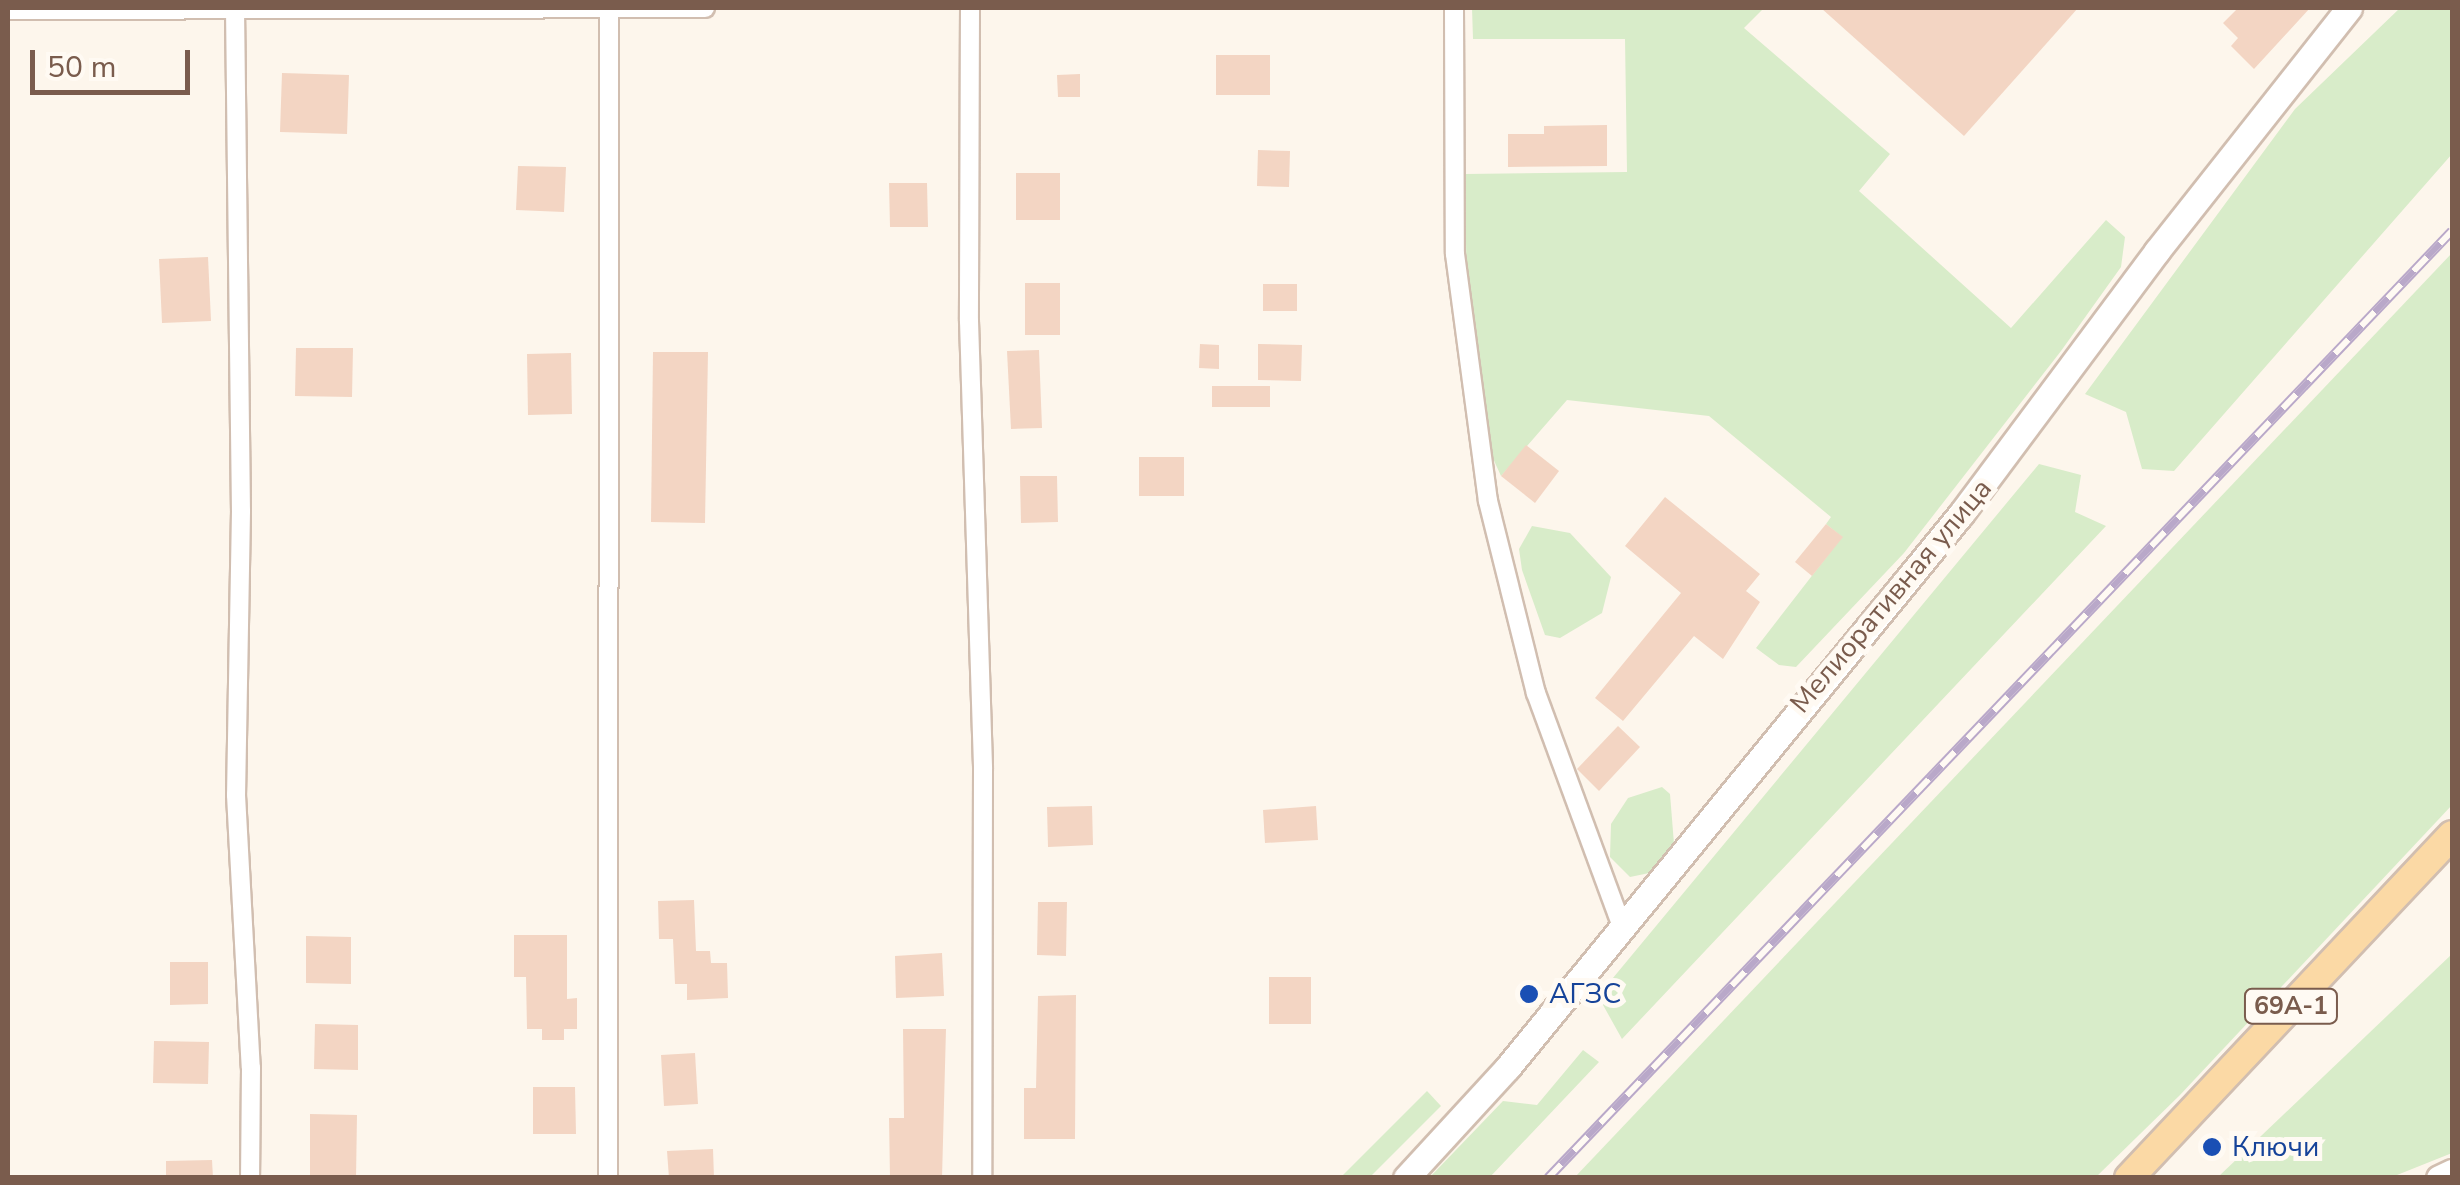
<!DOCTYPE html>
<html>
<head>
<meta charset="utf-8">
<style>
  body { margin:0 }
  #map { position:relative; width:2460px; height:1185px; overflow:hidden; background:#fdf6ec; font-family:"Nunito Sans",sans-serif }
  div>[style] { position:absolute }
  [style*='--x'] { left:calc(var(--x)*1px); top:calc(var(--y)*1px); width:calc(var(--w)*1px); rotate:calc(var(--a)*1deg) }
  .green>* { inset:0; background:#d8ecc9 }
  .building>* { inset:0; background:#f3d5c3 }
  .roads { filter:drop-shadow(2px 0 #d1beb0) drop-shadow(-2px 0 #d1beb0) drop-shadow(0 2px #d1beb0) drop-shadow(0 -2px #d1beb0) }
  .street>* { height:18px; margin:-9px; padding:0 9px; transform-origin:9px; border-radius:9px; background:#fff }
  .secondary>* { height:25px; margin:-12.5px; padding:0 12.5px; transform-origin:12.5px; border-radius:12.5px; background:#fff }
  .primary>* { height:28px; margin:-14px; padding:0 14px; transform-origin:14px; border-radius:14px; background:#fbd9a5 }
  .rail>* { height:10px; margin-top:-5px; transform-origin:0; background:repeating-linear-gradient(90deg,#fffaf3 0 19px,#b9a8c9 0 38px); box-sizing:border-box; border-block:2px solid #b9a8c9 }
  .dots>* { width:28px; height:28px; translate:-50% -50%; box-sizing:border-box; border:5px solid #fffaf3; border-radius:50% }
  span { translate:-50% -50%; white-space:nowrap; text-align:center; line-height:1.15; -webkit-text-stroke:10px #fffaf3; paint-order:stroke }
  .shield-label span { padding:2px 8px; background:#fffaf3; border:2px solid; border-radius:8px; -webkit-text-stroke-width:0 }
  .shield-label { font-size:25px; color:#7a5c4d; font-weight:700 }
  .street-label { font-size:28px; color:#7a5c4d }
  .transit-label { font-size:28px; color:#164399 }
  .left { translate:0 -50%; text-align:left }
  .frame { position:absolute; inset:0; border:10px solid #7a5c4d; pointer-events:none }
  .scale { position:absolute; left:30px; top:50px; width:160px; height:45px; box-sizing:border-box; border:5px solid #7a5c4d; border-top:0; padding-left:12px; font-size:30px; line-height:35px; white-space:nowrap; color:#7a5c4d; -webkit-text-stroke:8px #fffaf3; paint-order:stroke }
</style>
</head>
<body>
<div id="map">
  <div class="green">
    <i style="clip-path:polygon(1472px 8px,1764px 8px,1744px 28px,1890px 154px,1859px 191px,2011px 328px,2106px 220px,2125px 237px,2121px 267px,2061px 351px,1904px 553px,1796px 667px,1779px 665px,1756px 648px,1842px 537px,1826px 524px,1831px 517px,1709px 416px,1567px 400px,1501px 476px,1491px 454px,1467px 309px,1465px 174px,1627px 172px,1625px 39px,1473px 39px)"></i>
    <i style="clip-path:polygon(2400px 8px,2452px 8px,2452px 154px,2174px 471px,2142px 469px,2126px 412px,2085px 394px,2295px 109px)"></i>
    <i style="clip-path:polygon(2452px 253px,2452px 805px,2180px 1095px,2096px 1177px,1575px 1177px)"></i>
    <i style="clip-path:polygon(2039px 464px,2081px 475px,2075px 512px,2106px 526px,1622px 1039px,1598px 996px)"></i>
    <i style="clip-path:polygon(1532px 526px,1570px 533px,1611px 577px,1602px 613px,1560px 638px,1545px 635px,1522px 570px,1519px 549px)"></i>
    <i style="clip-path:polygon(1662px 787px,1670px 794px,1674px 844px,1654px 872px,1630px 877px,1610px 857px,1611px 824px,1628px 798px)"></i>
    <i style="clip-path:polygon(2452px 954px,2452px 1153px,2392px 1177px,2218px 1177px)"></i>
    <i style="clip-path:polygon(1583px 1050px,1599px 1062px,1490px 1177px,1430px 1177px,1503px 1101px,1537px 1105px)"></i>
    <i style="clip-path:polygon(1427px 1091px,1441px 1106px,1370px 1177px,1341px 1177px)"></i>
  </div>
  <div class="building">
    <i style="clip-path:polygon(1821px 8px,2078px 8px,1964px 136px)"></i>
    <i style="clip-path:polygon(2238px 8px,2310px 8px,2254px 69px,2231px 46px,2238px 38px,2223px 23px)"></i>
    <i style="clip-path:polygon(1216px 55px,1270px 55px,1270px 95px,1216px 95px)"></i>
    <i style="clip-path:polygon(282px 73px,349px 75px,347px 134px,280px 132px)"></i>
    <i style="clip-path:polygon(1080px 74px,1080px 97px,1058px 97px,1057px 75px)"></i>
    <i style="clip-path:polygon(1607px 125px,1607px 166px,1508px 167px,1508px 134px,1544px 134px,1544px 126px)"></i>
    <i style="clip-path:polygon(1258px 150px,1290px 151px,1289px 187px,1257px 186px)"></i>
    <i style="clip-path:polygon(518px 166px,566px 167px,564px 212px,516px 210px)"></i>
    <i style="clip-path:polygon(1016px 173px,1060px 173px,1060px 220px,1016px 220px)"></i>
    <i style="clip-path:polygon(889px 183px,927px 183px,928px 227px,890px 227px)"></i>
    <i style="clip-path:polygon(208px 257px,211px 321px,162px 323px,159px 259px)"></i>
    <i style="clip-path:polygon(1025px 283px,1060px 283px,1060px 335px,1025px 335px)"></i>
    <i style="clip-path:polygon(1263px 284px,1297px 284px,1297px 311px,1263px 311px)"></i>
    <i style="clip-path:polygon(1200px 344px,1219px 345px,1219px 369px,1199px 368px)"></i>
    <i style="clip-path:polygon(1258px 344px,1302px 345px,1301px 381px,1258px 380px)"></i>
    <i style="clip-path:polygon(296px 348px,353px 348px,352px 397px,295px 396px)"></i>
    <i style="clip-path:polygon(1039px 350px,1042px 428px,1011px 429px,1007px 351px)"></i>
    <i style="clip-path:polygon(653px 352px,708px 352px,705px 523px,651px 522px)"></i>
    <i style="clip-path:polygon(571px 353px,572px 414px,528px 415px,527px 354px)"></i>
    <i style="clip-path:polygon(1212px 386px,1270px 386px,1270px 407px,1212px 407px)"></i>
    <i style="clip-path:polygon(1526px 445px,1559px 471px,1535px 503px,1501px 476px)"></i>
    <i style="clip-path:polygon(1139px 457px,1184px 457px,1184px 496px,1139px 496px)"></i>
    <i style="clip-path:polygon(1020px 476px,1057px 476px,1058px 522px,1021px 523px)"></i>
    <i style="clip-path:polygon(1665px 497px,1760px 574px,1746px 591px,1760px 602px,1723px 659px,1694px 636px,1623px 721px,1595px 698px,1681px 593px,1625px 546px)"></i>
    <i style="clip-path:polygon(1826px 524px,1843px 537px,1812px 576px,1795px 562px)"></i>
    <i style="clip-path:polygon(1618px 726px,1640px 747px,1599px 791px,1577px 769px)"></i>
    <i style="clip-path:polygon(1092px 806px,1093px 845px,1048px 847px,1047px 807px)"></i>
    <i style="clip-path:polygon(1316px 806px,1318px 840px,1265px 843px,1263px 810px)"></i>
    <i style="clip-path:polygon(694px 900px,696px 951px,710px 951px,711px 963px,727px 963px,728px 998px,687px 1000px,687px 984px,675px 984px,673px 939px,659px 939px,658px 901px)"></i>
    <i style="clip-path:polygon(1038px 902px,1067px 902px,1066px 956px,1037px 955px)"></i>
    <i style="clip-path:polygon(514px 935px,567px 935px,567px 999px,577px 998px,577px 1029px,564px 1029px,564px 1040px,542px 1040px,542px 1029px,527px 1029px,526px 977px,514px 977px)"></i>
    <i style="clip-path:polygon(306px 936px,351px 937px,351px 984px,306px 983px)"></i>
    <i style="clip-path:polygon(942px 953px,944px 996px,896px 998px,895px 956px)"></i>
    <i style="clip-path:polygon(170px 962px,208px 962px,208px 1004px,170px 1005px)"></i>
    <i style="clip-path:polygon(1269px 977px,1311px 977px,1311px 1024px,1269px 1024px)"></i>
    <i style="clip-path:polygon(1076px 995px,1075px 1139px,1024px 1139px,1024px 1088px,1036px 1088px,1038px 996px)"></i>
    <i style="clip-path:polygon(315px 1024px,358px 1025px,358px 1070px,314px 1069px)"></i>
    <i style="clip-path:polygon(903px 1029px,946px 1029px,942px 1178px,890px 1178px,889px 1118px,904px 1118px)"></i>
    <i style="clip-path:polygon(154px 1041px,209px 1042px,208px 1084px,153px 1083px)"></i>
    <i style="clip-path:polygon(695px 1053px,698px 1104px,664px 1106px,661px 1055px)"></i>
    <i style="clip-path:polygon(533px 1087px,575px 1087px,576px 1134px,533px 1134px)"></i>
    <i style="clip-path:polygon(310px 1114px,357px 1115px,356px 1178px,310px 1178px)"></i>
    <i style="clip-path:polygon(713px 1149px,714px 1178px,669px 1178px,667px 1151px)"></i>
    <i style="clip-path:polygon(212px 1160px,213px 1178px,166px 1178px,166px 1161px)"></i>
  </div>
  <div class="roads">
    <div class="street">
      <i style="--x:235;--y:8;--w:503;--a:89.32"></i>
      <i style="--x:241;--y:511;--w:284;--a:91"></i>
      <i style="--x:236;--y:795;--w:273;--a:86.9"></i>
      <i style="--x:251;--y:1068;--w:110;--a:90.5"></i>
      <i style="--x:970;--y:8;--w:313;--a:90.2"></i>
      <i style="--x:969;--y:321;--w:448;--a:88.2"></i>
      <i style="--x:983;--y:769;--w:409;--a:90.1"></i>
      <i style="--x:1454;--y:8;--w:246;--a:89.8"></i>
      <i style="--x:1455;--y:254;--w:249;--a:82.4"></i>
      <i style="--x:1488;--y:501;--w:198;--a:76"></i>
      <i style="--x:1536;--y:693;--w:252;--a:69.8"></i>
      <i style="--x:8;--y:10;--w:697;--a:-0.16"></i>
      <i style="--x:608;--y:1178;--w:1170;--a:-89.95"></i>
    </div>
    <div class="secondary">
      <i style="--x:1406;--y:1178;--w:151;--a:-47.4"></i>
      <i style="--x:1508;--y:1067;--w:715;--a:-50.68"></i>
      <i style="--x:1961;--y:514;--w:328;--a:-53.3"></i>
      <i style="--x:2157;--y:251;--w:310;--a:-51.7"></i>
      <i style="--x:2439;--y:1178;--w:14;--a:-25"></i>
    </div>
    <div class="primary">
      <i style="--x:2129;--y:1178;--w:471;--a:-46.7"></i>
    </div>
  </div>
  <div class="rail">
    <i style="--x:1548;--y:1178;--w:1309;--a:-46.33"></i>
  </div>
  <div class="dots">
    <i style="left:1529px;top:994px;background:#1a4fb4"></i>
    <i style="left:2212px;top:1147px;background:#1a4fb4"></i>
  </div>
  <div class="shield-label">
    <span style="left:2291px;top:1006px">69А-1</span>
  </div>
  <div class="street-label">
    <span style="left:1891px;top:596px;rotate:-50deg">Мелиоративная улица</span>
  </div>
  <div class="transit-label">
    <span class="left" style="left:1549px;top:994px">АГЗС</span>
    <span class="left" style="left:2232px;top:1147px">Ключи</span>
  </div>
  <div class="frame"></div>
  <div class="scale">50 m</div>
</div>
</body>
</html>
